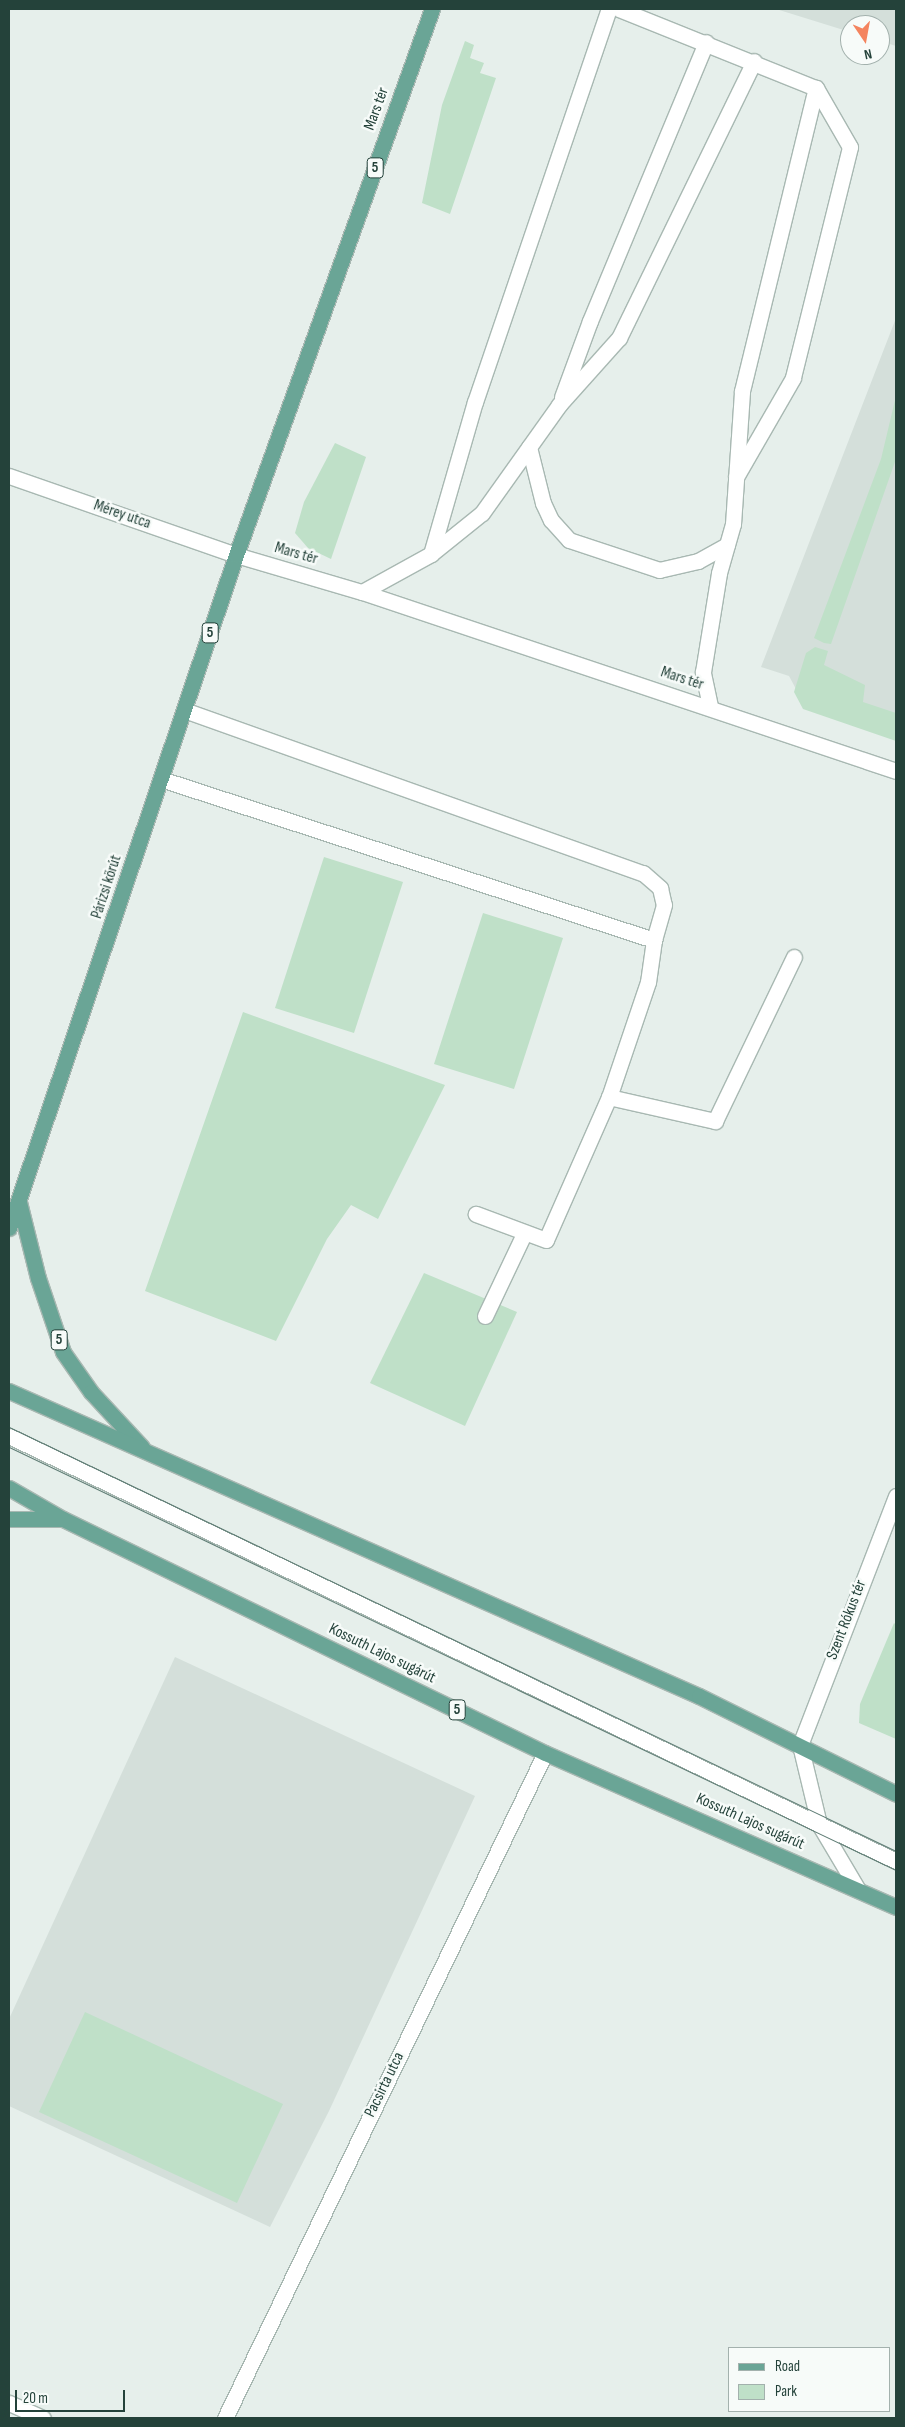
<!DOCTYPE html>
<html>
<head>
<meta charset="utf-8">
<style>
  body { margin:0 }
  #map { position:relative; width:905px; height:2427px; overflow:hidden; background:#e6efeb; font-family:"Sofia Sans Condensed",sans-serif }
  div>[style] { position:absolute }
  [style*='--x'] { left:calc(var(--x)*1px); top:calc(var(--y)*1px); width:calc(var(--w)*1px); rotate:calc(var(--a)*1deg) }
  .built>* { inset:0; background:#d4dfda }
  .green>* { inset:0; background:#bfe0c8 }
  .roads { filter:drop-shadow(1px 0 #a8b8b2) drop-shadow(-1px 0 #a8b8b2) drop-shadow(0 1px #a8b8b2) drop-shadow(0 -1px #a8b8b2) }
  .minor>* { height:15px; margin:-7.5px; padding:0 7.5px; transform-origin:7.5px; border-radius:7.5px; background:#fff }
  .major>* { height:15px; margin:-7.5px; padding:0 7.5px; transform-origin:7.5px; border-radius:7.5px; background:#6aa596 }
  .tram>* { height:1px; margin:-0.5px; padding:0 0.5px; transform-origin:0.5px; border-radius:0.5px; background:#5f7d75 }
  span { translate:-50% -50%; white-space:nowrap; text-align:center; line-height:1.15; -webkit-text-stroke:5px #f7fbf9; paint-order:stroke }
  .shield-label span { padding:1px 4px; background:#f7fbf9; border:1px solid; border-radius:4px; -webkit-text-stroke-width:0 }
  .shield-label { font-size:15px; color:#24423a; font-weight:700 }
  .street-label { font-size:16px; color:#24423a }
  .frame { position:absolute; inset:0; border:10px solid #24423a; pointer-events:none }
  .legend { position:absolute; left:728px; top:2347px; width:162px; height:65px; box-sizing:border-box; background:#f7fbf9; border:1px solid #a3b1ad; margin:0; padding:6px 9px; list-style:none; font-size:15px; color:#24423a }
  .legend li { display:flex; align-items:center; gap:10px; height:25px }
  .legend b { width:25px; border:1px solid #a3b1ad }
  .north { position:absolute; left:840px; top:15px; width:50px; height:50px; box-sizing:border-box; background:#f7fbf9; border:1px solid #a3b1ad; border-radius:50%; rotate:168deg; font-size:14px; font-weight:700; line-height:20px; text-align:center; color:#24423a }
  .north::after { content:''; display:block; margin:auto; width:18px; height:22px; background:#f4845f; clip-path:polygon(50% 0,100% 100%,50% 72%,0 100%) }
  .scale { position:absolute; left:15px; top:2390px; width:110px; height:22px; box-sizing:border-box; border:2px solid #24423a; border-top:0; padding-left:6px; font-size:15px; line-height:18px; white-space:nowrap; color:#24423a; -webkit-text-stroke:4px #f7fbf9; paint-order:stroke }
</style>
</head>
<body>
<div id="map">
  <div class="built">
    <i style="clip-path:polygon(776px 9px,896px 9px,896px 46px,880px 41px,880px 25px,850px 25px,850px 32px)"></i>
    <i style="clip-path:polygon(896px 318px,896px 724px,796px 689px,789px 676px,761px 667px)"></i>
    <i style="clip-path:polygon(175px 1657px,475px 1796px,329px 2111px,270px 2227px,9px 2106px,9px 2019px)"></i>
  </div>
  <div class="green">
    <i style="clip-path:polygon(465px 41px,474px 45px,470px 58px,484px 63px,480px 73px,496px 78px,450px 214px,422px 203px,442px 105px)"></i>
    <i style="clip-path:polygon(896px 396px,896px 459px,831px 644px,824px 643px,814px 638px,881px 459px)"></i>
    <i style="clip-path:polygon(335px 443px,366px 457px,331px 559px,308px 548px,295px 533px,304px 502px)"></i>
    <i style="clip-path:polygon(815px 647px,828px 651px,824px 665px,865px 685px,863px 702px,896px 713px,896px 741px,803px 709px,794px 692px,806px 653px)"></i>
    <i style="clip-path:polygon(324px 857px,403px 882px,354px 1033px,275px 1008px)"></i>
    <i style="clip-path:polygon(483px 913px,563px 938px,514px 1089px,434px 1064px)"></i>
    <i style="clip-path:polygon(243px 1012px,445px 1085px,378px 1219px,351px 1205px,327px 1239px,276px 1341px,145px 1291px)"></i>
    <i style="clip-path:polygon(424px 1273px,517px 1312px,465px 1426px,370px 1383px)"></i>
    <i style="clip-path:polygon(894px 1623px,896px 1625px,896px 1739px,859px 1723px,860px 1704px)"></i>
    <i style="clip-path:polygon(85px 2012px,283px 2104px,237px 2203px,39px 2112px)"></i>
  </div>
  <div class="roads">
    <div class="minor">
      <i style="--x:619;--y:9;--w:212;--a:21.9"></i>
      <i style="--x:816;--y:88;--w:68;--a:60"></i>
      <i style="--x:850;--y:147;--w:238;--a:103.9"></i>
      <i style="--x:793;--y:378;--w:114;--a:119.9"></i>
      <i style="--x:562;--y:397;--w:81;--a:-69.8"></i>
      <i style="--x:590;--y:321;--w:302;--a:-67.4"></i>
      <i style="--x:529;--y:447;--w:58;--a:76"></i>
      <i style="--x:543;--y:503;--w:19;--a:65"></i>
      <i style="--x:551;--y:520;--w:27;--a:48"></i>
      <i style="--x:569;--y:540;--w:95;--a:18.4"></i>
      <i style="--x:659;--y:570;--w:40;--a:-13"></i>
      <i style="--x:698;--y:561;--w:33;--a:-29"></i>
      <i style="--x:9;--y:476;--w:240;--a:19.2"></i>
      <i style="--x:236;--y:555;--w:131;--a:16.4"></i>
      <i style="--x:362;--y:592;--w:563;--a:18.53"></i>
      <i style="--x:431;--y:554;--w:158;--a:-73.9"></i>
      <i style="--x:475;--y:402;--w:415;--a:-71.2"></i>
      <i style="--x:362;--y:592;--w:79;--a:-28.8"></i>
      <i style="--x:431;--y:554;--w:65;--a:-38.8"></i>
      <i style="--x:482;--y:513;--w:133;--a:-54.5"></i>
      <i style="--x:559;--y:405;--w:90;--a:-48.2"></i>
      <i style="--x:619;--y:338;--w:308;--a:-64"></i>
      <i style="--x:710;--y:706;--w:35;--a:-102"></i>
      <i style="--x:703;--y:672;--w:100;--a:-80.8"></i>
      <i style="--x:719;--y:573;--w:51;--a:-74.1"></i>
      <i style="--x:733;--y:524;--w:133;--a:-86.1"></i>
      <i style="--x:742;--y:391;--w:312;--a:-76.3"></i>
      <i style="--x:184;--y:710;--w:487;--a:19.6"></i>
      <i style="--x:643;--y:873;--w:23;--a:41"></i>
      <i style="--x:660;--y:888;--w:17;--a:77"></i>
      <i style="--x:664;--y:905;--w:36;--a:106"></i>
      <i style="--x:654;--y:940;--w:42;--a:98.1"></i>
      <i style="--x:648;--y:982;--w:121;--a:108.7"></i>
      <i style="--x:609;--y:1097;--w:156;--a:113.8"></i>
      <i style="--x:546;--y:1240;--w:75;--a:-159.6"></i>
      <i style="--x:161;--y:779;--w:519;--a:18.09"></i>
      <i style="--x:609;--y:1097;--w:109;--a:12.8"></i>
      <i style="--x:715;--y:1121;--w:182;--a:-64.3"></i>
      <i style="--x:485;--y:1316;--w:91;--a:-64.6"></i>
      <i style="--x:9;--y:1436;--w:984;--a:25.6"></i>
      <i style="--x:857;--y:1888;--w:74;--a:-120.7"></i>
      <i style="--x:819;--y:1824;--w:81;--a:-103.5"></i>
      <i style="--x:800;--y:1745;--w:267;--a:-68.9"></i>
      <i style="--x:9;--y:2403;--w:37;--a:24"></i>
      <i style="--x:225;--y:2418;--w:738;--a:-64.3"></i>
    </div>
    <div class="major">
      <i style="--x:19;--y:1202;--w:78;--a:76"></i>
      <i style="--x:38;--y:1278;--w:78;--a:71.3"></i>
      <i style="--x:63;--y:1352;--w:49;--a:55"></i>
      <i style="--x:91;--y:1392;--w:75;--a:47.2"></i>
      <i style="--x:9;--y:1228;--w:710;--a:-71.36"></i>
      <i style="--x:236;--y:555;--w:580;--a:-70.25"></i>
      <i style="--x:9;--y:1391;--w:754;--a:23.85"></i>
      <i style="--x:699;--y:1696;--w:220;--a:26.4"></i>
      <i style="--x:9;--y:1488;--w:62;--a:29.9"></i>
      <i style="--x:63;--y:1519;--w:536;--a:25.9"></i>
      <i style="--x:545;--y:1753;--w:383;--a:23.7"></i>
      <i style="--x:9;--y:1519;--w:53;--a:0"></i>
    </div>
  </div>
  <div class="tram">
    <i style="--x:9;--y:1427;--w:983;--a:25.55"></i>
    <i style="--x:9;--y:1447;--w:983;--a:25.5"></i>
  </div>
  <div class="shield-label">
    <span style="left:375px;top:168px">5</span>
    <span style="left:210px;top:633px">5</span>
    <span style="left:59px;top:1340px">5</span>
    <span style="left:457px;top:1710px">5</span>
  </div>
  <div class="street-label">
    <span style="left:377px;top:109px;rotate:-70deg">Mars tér</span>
    <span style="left:122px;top:515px;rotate:19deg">Mérey utca</span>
    <span style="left:296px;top:554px;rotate:16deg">Mars tér</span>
    <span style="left:682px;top:679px;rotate:18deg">Mars tér</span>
    <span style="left:107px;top:887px;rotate:-72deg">Párizsi körút</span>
    <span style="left:847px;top:1620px;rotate:-69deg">Szent Rókus tér</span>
    <span style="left:382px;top:1654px;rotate:26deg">Kossuth Lajos sugárút</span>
    <span style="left:750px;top:1822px;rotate:24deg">Kossuth Lajos sugárút</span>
    <span style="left:385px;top:2085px;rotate:-64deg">Pacsirta utca</span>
  </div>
  <div class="frame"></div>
  <ul class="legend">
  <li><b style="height:6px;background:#6aa596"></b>Road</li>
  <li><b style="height:14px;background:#bfe0c8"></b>Park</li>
  </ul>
  <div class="north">N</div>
  <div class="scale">20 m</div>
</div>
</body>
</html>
